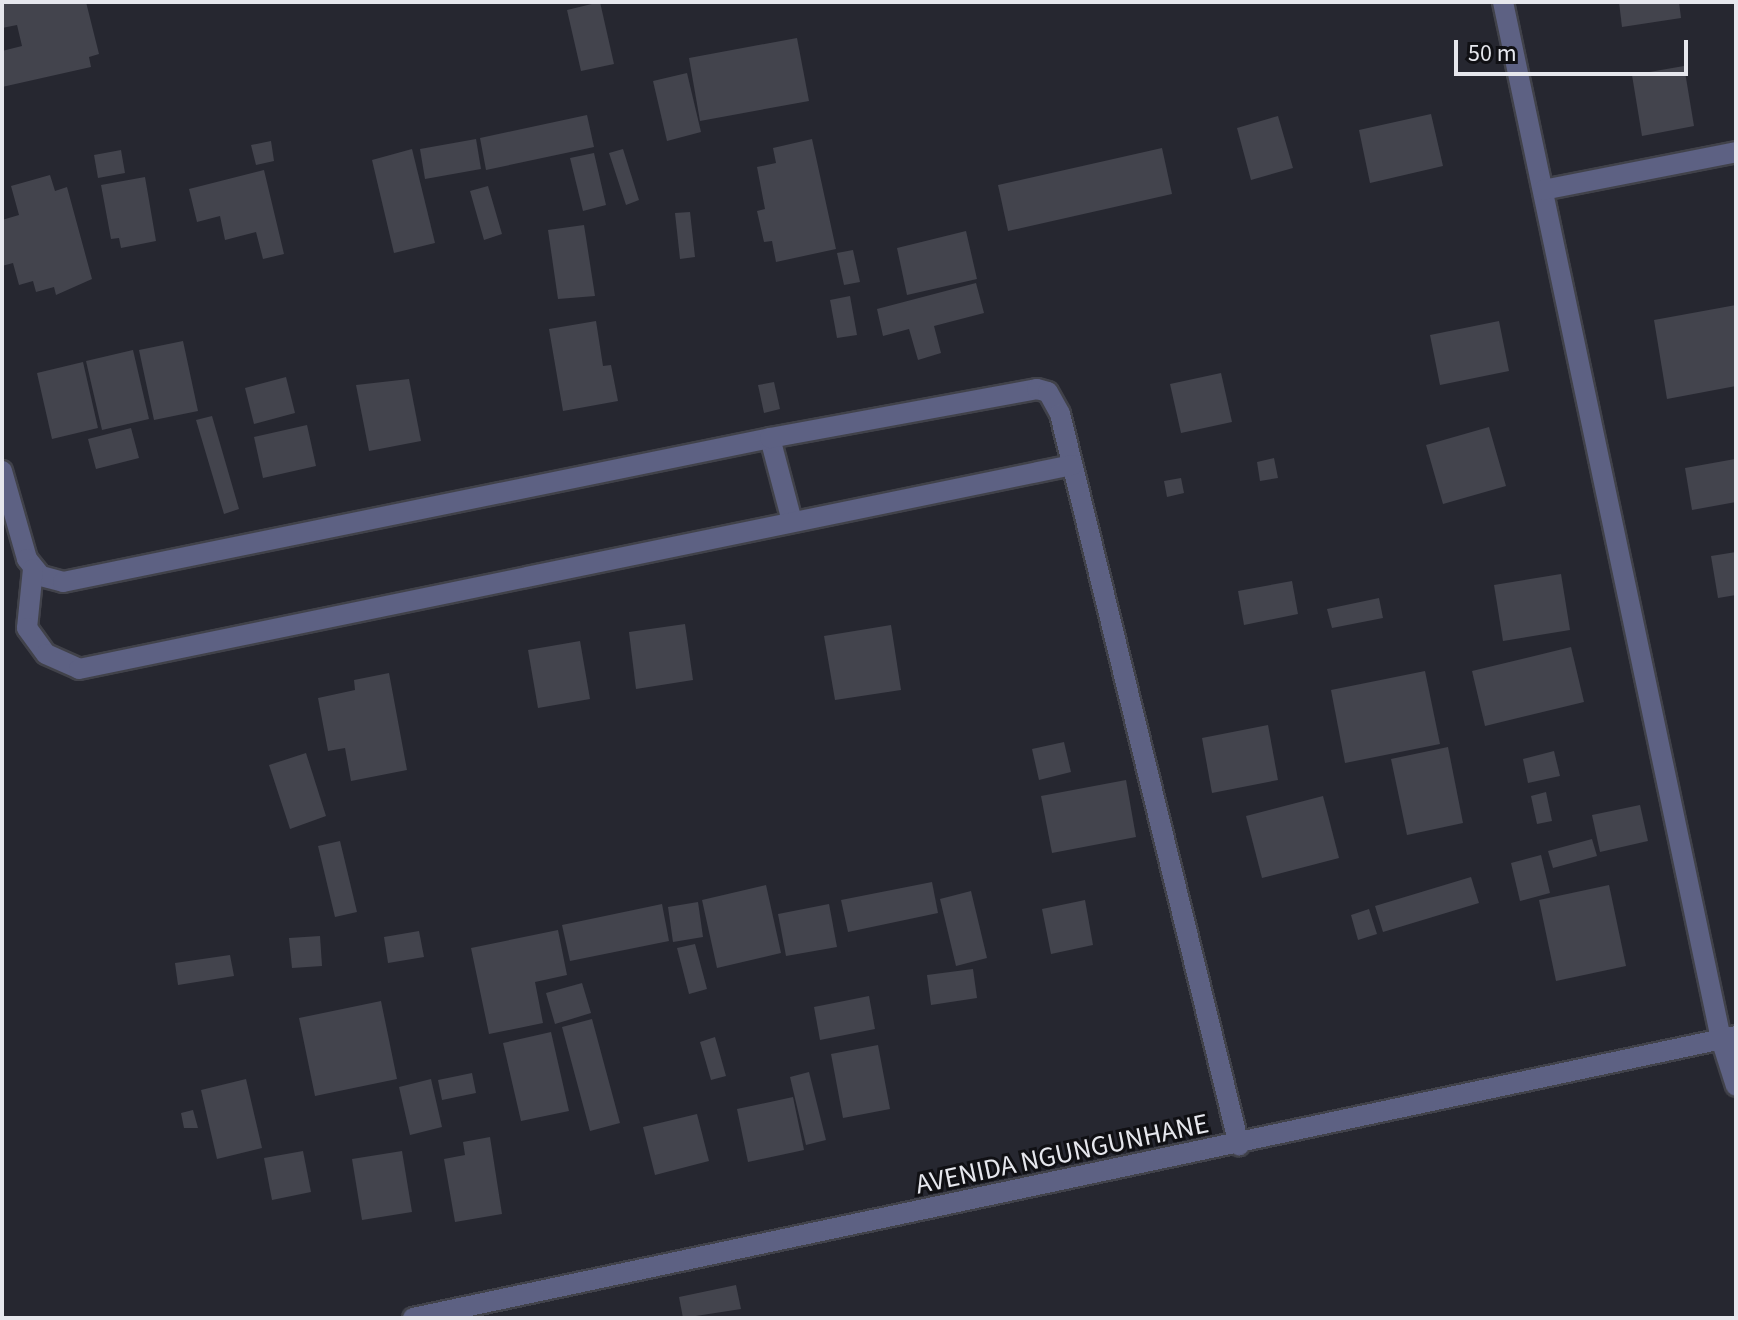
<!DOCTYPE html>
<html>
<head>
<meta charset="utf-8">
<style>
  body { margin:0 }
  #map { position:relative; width:1738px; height:1320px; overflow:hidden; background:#262730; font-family:"Source Sans 3",sans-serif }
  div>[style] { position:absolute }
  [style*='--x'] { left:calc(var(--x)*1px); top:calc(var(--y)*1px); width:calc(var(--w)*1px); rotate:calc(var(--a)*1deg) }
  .building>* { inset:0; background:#43444d }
  .roads { filter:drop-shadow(2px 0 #41424a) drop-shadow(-2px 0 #41424a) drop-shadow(0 2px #41424a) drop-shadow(0 -2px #41424a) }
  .minor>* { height:20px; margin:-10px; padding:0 10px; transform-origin:10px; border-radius:10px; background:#5d6183 }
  span { translate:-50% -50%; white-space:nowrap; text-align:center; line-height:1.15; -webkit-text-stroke:6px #101014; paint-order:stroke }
  .street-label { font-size:28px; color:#e6e7ed }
  .frame { position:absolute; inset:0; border:4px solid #e6e7ed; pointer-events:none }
  .scale { position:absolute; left:1454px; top:40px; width:234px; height:36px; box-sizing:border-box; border:4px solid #e6e7ed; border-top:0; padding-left:10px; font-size:24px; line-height:28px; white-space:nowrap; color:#e6e7ed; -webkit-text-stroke:6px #101014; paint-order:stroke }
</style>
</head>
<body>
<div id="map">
  <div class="building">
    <i style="clip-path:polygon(2px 2px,86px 2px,99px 54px,89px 57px,91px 67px,2px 87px,2px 51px,22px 46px,17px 25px,2px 28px)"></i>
    <i style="clip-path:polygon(600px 2px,614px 64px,581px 71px,567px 10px)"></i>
    <i style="clip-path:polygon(1619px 2px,1679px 2px,1681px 18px,1622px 27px)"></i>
    <i style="clip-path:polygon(797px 38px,809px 101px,700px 121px,689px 58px)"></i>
    <i style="clip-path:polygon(1684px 66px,1694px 126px,1642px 136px,1632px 75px)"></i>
    <i style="clip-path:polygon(687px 73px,701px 132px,667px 141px,653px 81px)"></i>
    <i style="clip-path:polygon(1431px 114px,1443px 166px,1370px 183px,1359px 130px)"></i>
    <i style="clip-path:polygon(587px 115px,594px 147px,486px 170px,480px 138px)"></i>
    <i style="clip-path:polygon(1278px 116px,1293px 168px,1251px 180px,1237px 128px)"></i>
    <i style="clip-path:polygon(476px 139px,481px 169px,425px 179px,420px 149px)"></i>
    <i style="clip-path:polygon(812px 139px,836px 249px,776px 262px,772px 241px,764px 242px,757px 211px,765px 209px,757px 167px,776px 163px,773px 148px)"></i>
    <i style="clip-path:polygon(271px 141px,274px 161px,256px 165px,251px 145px)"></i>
    <i style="clip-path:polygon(1162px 148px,1172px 194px,1008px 231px,998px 185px)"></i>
    <i style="clip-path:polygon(412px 149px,435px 243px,394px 253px,372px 160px)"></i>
    <i style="clip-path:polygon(623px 149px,639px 200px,626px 205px,609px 153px)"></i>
    <i style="clip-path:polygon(121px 150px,125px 173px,98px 178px,94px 155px)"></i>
    <i style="clip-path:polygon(594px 153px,606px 205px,583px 211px,570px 158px)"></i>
    <i style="clip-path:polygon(264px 170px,284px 254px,263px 259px,256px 232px,225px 240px,220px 216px,197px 222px,189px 189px)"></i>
    <i style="clip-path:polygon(50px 175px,55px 191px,67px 187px,92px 279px,56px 295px,54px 287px,36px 292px,33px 281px,19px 285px,13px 263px,2px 266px,2px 220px,19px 215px,11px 186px)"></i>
    <i style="clip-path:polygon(145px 177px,156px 241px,121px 248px,119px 238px,111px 239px,101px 185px)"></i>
    <i style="clip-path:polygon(488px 186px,502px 234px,484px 240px,470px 191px)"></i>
    <i style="clip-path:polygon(690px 212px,695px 257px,680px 259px,675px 213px)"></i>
    <i style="clip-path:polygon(584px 225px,595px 296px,558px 299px,548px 230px)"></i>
    <i style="clip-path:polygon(966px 231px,977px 279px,907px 295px,897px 248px)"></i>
    <i style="clip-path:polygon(853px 250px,860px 282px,844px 285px,837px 253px)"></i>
    <i style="clip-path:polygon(976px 283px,984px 313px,934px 326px,941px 353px,918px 360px,909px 329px,883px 336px,877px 309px)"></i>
    <i style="clip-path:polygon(850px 296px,857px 335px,837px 338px,830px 300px)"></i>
    <i style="clip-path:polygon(1736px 305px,1736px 386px,1667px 399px,1654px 320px)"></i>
    <i style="clip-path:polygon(596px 321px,603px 366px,611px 365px,618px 401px,563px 411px,549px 329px)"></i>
    <i style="clip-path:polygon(1499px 321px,1509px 371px,1440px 385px,1430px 335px)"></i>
    <i style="clip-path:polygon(183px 341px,198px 411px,154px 420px,139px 350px)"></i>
    <i style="clip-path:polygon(133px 350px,149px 419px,102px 430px,86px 361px)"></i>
    <i style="clip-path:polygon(83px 362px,98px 428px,52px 439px,37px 373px)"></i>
    <i style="clip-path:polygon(1221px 373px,1232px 422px,1181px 433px,1170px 384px)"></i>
    <i style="clip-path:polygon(286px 377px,295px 413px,254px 424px,245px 388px)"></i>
    <i style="clip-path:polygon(409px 379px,421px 441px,369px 451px,356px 385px)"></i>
    <i style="clip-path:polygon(774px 382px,780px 409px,764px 413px,758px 385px)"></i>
    <i style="clip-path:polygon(212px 416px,239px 509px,224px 514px,196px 420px)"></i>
    <i style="clip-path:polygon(307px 425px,316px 466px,263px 478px,254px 437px)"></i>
    <i style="clip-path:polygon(1489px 427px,1506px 486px,1443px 504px,1426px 445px)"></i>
    <i style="clip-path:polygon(131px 428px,139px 458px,96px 469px,88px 439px)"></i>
    <i style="clip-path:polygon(1274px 458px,1278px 478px,1260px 481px,1257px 462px)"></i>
    <i style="clip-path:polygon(1735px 459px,1736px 502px,1692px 510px,1685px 468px)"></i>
    <i style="clip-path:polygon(1181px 478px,1184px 493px,1167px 497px,1164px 481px)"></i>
    <i style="clip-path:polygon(1736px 552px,1736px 595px,1718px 598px,1711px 556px)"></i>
    <i style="clip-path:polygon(1561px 574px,1570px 630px,1503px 641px,1494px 585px)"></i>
    <i style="clip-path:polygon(1292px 581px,1298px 614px,1244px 625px,1238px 591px)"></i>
    <i style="clip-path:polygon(1379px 598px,1383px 618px,1332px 628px,1327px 609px)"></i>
    <i style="clip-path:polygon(685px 624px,693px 680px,636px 689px,629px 632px)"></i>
    <i style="clip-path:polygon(891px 625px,901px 690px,835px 700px,824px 636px)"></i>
    <i style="clip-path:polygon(580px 641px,590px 699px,538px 708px,528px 650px)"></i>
    <i style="clip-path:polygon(1571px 647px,1584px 702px,1485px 726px,1472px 671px)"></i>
    <i style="clip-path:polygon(1425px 671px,1440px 744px,1345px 763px,1331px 690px)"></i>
    <i style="clip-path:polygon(389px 673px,407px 770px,351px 781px,345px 748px,328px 751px,318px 698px,355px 690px,354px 680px)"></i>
    <i style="clip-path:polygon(1268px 725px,1278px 780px,1212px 793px,1202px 738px)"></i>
    <i style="clip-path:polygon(1064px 742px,1071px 772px,1039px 780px,1032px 749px)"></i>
    <i style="clip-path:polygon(1448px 747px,1463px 823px,1407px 835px,1391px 759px)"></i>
    <i style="clip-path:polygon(1554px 751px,1560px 776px,1528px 783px,1523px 759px)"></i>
    <i style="clip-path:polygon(306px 753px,326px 816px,290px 829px,269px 765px)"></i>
    <i style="clip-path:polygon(1126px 780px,1136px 837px,1052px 853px,1041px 796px)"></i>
    <i style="clip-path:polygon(1546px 792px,1552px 821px,1537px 824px,1531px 796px)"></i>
    <i style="clip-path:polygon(1323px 796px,1339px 858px,1262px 878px,1246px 816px)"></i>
    <i style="clip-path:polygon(1640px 805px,1648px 841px,1600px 852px,1592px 815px)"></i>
    <i style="clip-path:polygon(1592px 839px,1597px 856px,1553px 868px,1548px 851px)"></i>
    <i style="clip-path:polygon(340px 841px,357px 912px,335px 917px,318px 846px)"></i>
    <i style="clip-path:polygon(1541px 855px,1550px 893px,1520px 901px,1511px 863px)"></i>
    <i style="clip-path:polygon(1471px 877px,1479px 903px,1383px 932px,1375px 906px)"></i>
    <i style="clip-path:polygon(932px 882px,938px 913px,848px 932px,841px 900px)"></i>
    <i style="clip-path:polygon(766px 885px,781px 953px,717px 968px,702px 900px)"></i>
    <i style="clip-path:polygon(1609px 885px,1626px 966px,1556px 981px,1539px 900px)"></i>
    <i style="clip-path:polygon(971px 891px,987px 958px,956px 966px,940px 899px)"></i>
    <i style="clip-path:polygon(1085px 900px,1093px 945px,1051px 954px,1042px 909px)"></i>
    <i style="clip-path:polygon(698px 902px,703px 937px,673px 942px,668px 907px)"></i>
    <i style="clip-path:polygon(662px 904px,669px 941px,570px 961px,562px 925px)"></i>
    <i style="clip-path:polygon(829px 904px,837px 947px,786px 956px,778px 914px)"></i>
    <i style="clip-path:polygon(1369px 909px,1377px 934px,1358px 940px,1351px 915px)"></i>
    <i style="clip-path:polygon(558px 930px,567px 975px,535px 982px,543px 1023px,489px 1034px,471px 948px)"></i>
    <i style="clip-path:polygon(419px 931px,424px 957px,388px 963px,384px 937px)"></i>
    <i style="clip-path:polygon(320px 936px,322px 966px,292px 968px,289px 938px)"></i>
    <i style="clip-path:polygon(695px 944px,707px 989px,689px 994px,677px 948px)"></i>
    <i style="clip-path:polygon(230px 955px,234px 976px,178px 985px,175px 963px)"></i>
    <i style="clip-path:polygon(973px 969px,977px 998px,931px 1005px,927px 975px)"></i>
    <i style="clip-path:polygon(582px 983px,591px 1013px,555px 1024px,546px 993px)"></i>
    <i style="clip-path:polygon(869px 996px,875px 1029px,820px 1040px,814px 1007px)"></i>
    <i style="clip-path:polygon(381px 1001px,397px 1079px,315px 1096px,299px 1018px)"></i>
    <i style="clip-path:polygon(592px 1019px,620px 1123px,590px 1131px,562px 1027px)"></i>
    <i style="clip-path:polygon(551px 1032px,569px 1111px,521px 1121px,503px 1043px)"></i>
    <i style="clip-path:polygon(715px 1037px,726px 1076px,711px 1080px,700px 1042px)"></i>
    <i style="clip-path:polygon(878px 1045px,890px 1109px,843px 1118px,831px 1054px)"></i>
    <i style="clip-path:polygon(809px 1072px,826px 1140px,806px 1145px,790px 1077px)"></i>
    <i style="clip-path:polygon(472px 1073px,476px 1093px,442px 1100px,438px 1080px)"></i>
    <i style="clip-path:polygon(246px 1079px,262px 1148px,217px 1159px,201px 1090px)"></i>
    <i style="clip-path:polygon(431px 1079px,442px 1127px,410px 1135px,399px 1087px)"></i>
    <i style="clip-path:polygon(793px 1097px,804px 1150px,748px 1162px,737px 1109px)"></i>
    <i style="clip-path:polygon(193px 1110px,198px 1128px,184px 1128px,181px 1113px)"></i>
    <i style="clip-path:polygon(697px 1114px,709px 1161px,655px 1175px,643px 1127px)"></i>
    <i style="clip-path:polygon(490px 1137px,502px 1214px,455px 1222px,444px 1159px,465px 1155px,463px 1142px)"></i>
    <i style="clip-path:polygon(303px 1151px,311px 1192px,272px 1200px,264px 1158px)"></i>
    <i style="clip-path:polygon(402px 1151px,412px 1212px,362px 1220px,352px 1159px)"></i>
    <i style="clip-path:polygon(736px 1285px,741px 1309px,683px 1318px,679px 1297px)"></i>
  </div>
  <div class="roads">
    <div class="minor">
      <i style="--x:1503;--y:2;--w:1060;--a:78.13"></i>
      <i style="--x:1721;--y:1039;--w:49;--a:72.3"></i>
      <i style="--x:1543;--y:190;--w:197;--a:-11.1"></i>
      <i style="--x:770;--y:438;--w:86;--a:75.2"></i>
      <i style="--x:2;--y:471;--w:91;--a:74.1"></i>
      <i style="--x:27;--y:559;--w:22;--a:51"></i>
      <i style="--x:41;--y:576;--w:23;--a:15"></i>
      <i style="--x:63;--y:582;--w:722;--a:-11.51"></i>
      <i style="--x:770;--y:438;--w:271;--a:-10.4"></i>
      <i style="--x:1037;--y:389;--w:11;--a:15"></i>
      <i style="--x:1048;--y:392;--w:25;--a:61"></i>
      <i style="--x:1060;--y:414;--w:753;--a:76.24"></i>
      <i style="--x:33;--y:569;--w:59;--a:95.8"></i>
      <i style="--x:27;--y:628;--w:32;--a:54"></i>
      <i style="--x:46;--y:654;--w:36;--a:24"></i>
      <i style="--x:79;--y:669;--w:1014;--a:-11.61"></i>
      <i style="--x:413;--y:1318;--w:1353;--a:-12.03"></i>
    </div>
  </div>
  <div class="street-label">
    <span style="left:1062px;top:1154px;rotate:-12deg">AVENIDA NGUNGUNHANE</span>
  </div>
  <div class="frame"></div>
  <div class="scale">50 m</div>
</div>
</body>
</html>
